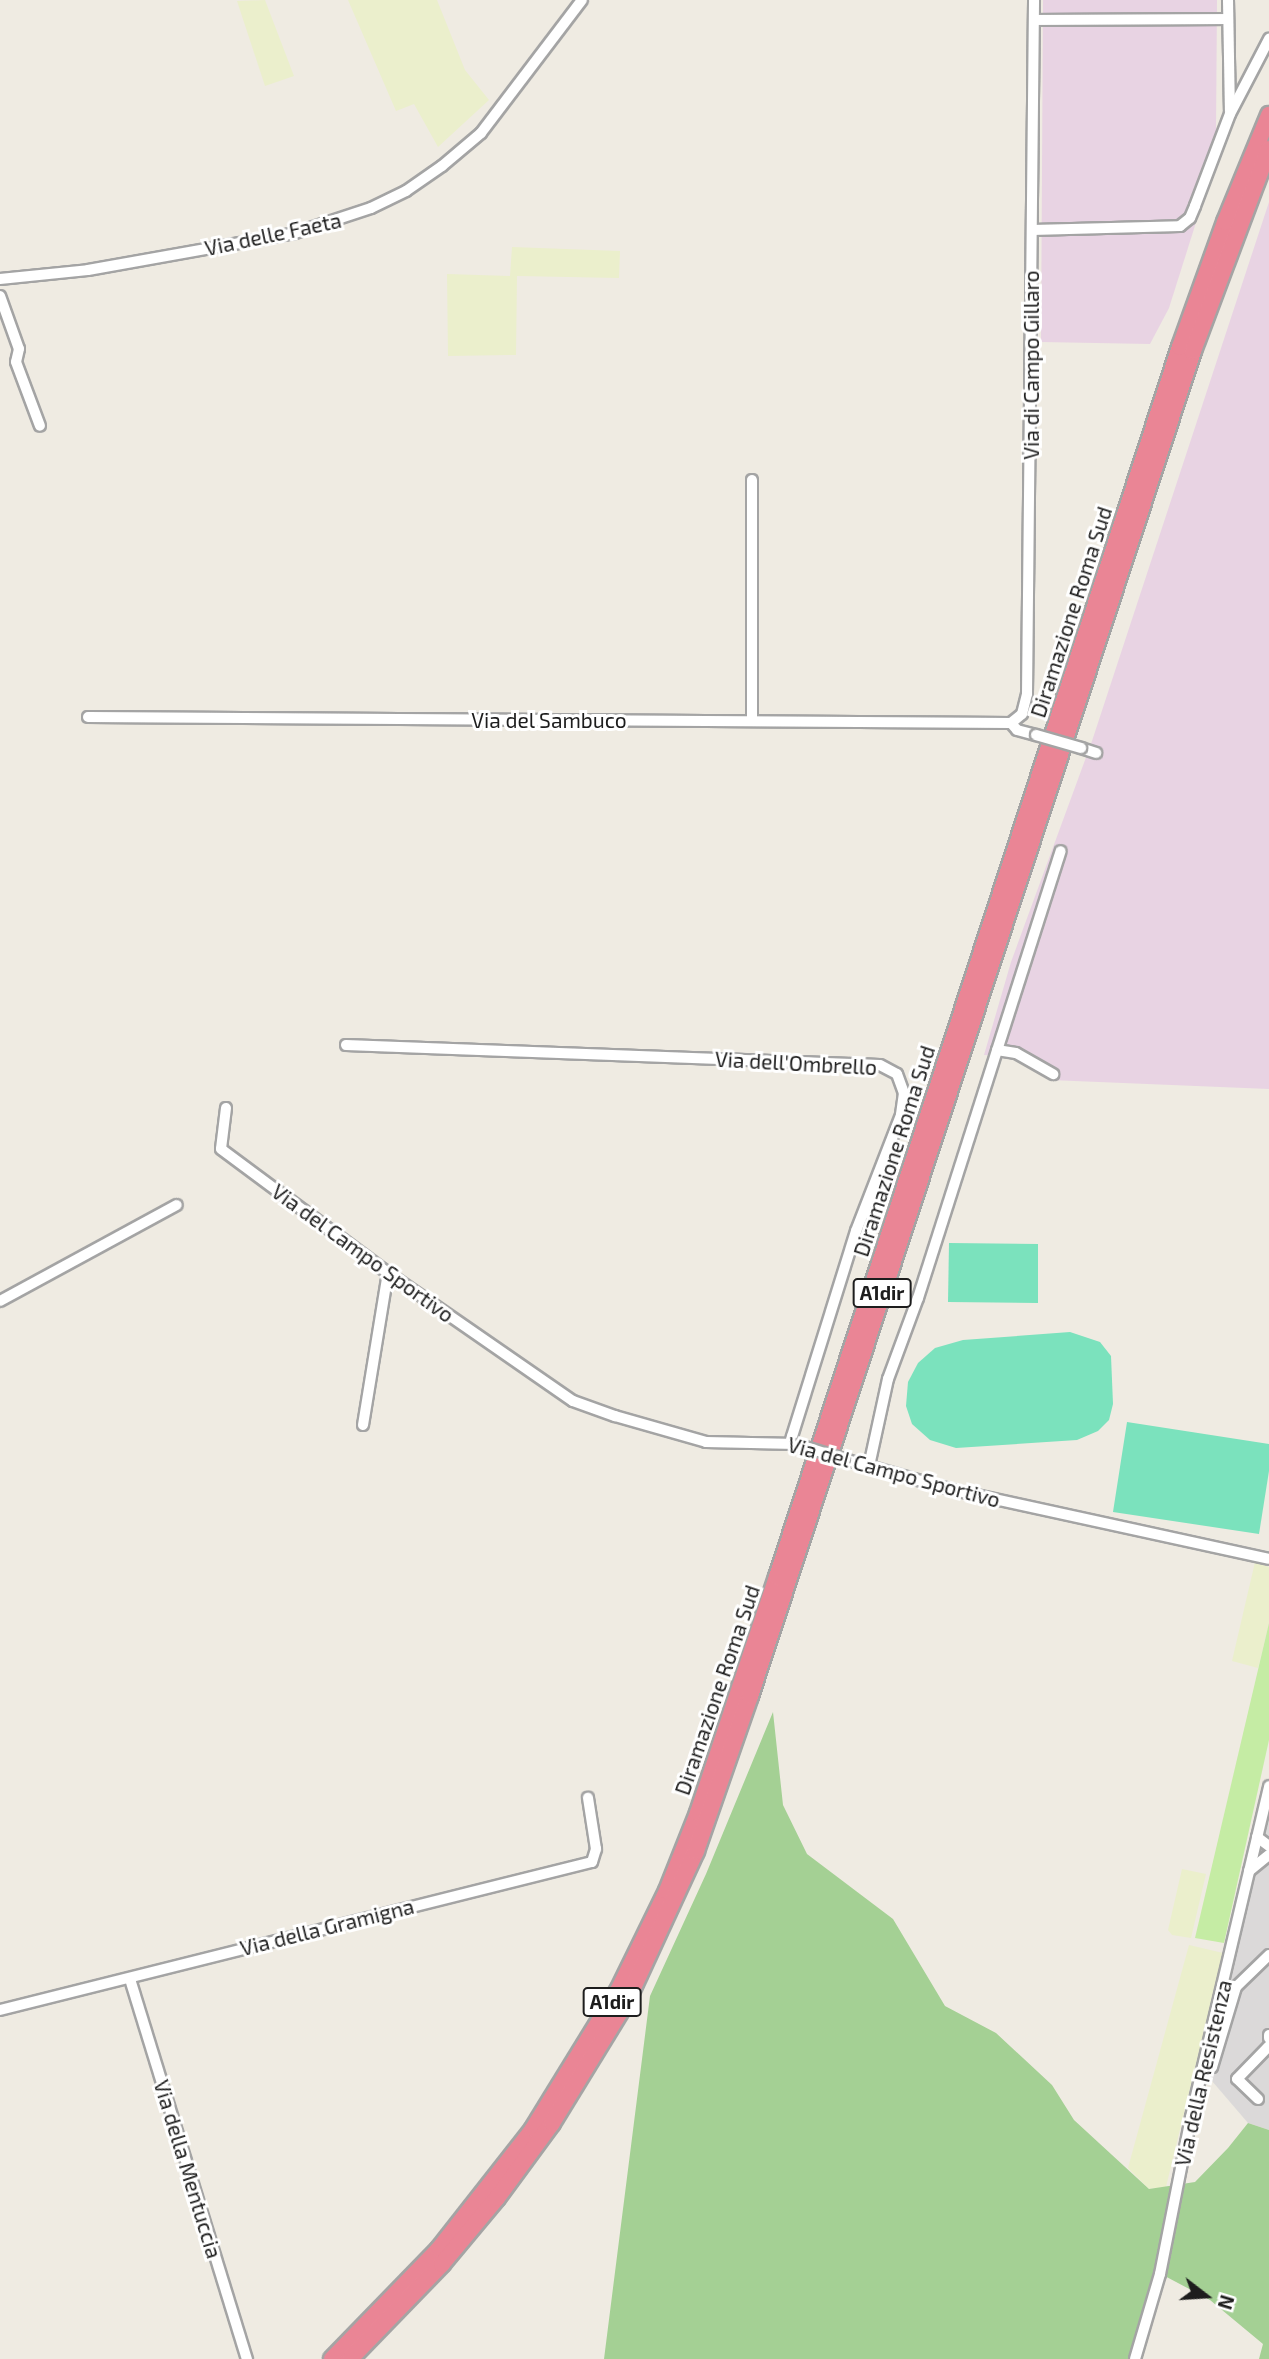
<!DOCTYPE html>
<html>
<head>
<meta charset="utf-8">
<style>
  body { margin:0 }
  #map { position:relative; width:1269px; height:2359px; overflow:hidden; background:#efebe2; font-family:"Exo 2",sans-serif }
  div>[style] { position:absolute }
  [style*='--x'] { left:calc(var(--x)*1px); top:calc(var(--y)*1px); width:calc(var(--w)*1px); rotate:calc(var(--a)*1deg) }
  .residential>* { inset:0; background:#dbd9d9 }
  .industrial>* { inset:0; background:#e8d3e3 }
  .farmland>* { inset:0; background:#ebefcc }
  .grass>* { inset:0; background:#c5eca4 }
  .forest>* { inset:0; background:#a4d094 }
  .pitch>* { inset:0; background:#7be2bd }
  .roads { filter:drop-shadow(2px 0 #a4a4a4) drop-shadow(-2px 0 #a4a4a4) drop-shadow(0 2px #a4a4a4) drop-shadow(0 -2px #a4a4a4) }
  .minor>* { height:10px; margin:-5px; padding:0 5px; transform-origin:5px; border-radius:5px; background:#fff }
  .highway>* { height:16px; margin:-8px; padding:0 8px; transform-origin:8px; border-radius:8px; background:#ea8595 }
  .bridges { filter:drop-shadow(2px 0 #a4a4a4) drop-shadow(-2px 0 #a4a4a4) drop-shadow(0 2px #a4a4a4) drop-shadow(0 -2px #a4a4a4) }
  .minor-bridge>* { height:10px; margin:-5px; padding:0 5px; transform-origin:5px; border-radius:5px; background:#fff }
  span { translate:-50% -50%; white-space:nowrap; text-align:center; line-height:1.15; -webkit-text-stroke:6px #fff; paint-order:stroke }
  .shield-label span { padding:2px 5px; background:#fff; border:2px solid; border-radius:5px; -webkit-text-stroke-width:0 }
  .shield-label { font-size:19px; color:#1d1d1d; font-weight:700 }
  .street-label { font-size:21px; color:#1d1d1d }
  .north { position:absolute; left:1171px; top:2261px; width:70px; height:70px; -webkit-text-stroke:5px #fff; paint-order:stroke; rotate:107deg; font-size:19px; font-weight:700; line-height:28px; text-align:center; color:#1d1d1d }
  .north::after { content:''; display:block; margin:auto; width:24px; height:32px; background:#1d1d1d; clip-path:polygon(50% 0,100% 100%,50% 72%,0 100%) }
</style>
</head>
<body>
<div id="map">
  <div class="residential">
    <i style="clip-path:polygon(1269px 1819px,1269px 2130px,1248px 2123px,1206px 2074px)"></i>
  </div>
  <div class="industrial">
    <i style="clip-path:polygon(1043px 0,1217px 0,1216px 131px,1199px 213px,1169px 308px,1150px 344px,1041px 342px)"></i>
    <i style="clip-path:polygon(1269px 202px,1269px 1089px,1050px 1080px,1023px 1062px,1008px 1056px,984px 1055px,1011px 962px,1092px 741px)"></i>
  </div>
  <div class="farmland">
    <i style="clip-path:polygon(265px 0,294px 76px,265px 86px,237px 1px)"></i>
    <i style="clip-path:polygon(348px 0,437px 0,465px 70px,489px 100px,438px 147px,414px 104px,396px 111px)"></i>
    <i style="clip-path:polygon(512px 247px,620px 251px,619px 278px,517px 276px,516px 355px,448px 356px,447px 274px,510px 276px)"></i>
    <i style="clip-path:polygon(1255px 1562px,1269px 1567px,1269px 1623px,1258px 1668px,1232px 1661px)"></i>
    <i style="clip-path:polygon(1182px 1869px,1206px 1874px,1191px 1938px,1172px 1935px,1168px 1930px)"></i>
    <i style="clip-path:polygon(1189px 1945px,1223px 1953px,1166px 2187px,1149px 2189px,1128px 2168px)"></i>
  </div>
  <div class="grass">
    <i style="clip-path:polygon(1269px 1623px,1269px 1740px,1224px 1943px,1195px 1938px)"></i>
  </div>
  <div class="forest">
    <i style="clip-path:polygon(773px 1712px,783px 1805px,807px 1854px,893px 1919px,945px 2006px,996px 2033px,1052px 2085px,1074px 2120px,1149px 2189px,1195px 2182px,1228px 2148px,1248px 2123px,1269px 2130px,1269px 2359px,1259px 2359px,1263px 2344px,1210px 2300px,1161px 2274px,1136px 2359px,604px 2359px,650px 1996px,706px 1874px)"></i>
  </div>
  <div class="pitch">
    <i style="clip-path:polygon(949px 1243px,1038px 1244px,1038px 1303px,948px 1302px)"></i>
    <i style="clip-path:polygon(1070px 1332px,1100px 1342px,1111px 1356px,1113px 1404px,1109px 1420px,1098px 1431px,1077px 1440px,956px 1448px,930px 1440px,912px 1424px,906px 1406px,908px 1382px,918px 1363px,935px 1348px,963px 1340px)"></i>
    <i style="clip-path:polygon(1127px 1422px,1269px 1444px,1269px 1471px,1259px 1534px,1113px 1512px)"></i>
  </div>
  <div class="roads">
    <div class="minor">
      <i style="--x:1228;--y:0;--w:111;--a:89"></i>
      <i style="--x:1034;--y:20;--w:194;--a:-0.3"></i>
      <i style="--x:1032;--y:230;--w:148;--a:-1.5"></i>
      <i style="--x:1180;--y:226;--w:13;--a:-39"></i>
      <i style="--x:1190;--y:218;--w:13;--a:-67"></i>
      <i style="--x:1195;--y:206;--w:98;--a:-69.2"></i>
      <i style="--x:1230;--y:114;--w:85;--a:-62.5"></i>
      <i style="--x:0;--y:279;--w:88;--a:-5.8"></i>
      <i style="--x:88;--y:270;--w:210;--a:-10.1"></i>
      <i style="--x:295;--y:233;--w:80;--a:-18.2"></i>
      <i style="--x:371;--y:208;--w:39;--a:-26"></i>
      <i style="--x:406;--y:191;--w:44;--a:-34.8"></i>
      <i style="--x:442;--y:166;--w:51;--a:-40.2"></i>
      <i style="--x:481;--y:133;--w:167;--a:-52.8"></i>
      <i style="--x:0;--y:296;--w:56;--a:70.3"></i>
      <i style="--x:19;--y:349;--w:13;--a:103"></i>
      <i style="--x:16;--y:362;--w:68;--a:69.4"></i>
      <i style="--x:88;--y:717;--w:923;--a:0.37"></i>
      <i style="--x:752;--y:721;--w:241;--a:-90"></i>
      <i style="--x:1011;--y:723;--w:14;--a:-39"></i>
      <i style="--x:1022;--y:714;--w:21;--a:-76"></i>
      <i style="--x:1027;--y:694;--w:694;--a:-89.42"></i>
      <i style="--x:1011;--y:723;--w:9;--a:49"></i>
      <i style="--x:1017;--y:730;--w:20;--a:15"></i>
      <i style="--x:1081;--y:748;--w:16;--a:18"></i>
      <i style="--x:346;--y:1045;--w:534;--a:2.14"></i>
      <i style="--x:880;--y:1065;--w:19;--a:28"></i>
      <i style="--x:897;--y:1074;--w:20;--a:70"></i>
      <i style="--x:904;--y:1093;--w:22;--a:98"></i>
      <i style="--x:901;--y:1115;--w:124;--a:111.2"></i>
      <i style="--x:856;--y:1231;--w:222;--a:107.3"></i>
      <i style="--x:997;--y:1050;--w:19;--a:9"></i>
      <i style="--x:1016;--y:1053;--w:43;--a:29.6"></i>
      <i style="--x:226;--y:1108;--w:41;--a:97"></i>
      <i style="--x:221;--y:1149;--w:208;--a:36.6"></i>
      <i style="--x:388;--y:1273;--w:225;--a:34.7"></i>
      <i style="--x:573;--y:1401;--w:45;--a:19.7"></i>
      <i style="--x:615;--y:1416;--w:95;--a:15.9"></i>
      <i style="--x:706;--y:1442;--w:90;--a:1.3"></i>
      <i style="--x:0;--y:1301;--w:201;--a:-28.5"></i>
      <i style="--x:363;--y:1425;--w:154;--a:-80.7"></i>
      <i style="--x:844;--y:1459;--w:113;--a:15.9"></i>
      <i style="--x:953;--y:1490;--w:323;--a:12.3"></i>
      <i style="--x:869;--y:1466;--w:89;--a:-77.7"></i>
      <i style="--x:888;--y:1379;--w:86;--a:-69.7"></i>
      <i style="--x:918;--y:1298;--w:469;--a:-72.3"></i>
      <i style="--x:1257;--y:1837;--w:15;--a:37"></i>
      <i style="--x:1249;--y:1871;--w:26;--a:-39"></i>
      <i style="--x:130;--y:1979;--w:398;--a:72.9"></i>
      <i style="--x:0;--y:2010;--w:610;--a:-14.04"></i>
      <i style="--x:592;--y:1862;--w:14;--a:-73"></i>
      <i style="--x:596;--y:1849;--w:52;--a:-98.9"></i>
      <i style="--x:1269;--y:2035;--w:3;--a:90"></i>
      <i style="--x:1203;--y:2069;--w:9;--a:-13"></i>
      <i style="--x:1212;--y:2067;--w:84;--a:-73.3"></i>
      <i style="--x:1236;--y:1987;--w:46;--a:-44.1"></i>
      <i style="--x:1258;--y:2099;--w:29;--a:-136"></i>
      <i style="--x:1237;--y:2079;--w:46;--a:-45.9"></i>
      <i style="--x:1135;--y:2359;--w:89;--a:-73.6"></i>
      <i style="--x:1160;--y:2274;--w:160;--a:-78.8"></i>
      <i style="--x:1191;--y:2117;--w:340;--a:-76.7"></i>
    </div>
    <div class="highway">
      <i style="--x:332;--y:2359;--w:153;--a:-45.8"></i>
      <i style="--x:439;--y:2249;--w:152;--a:-51.9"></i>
      <i style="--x:533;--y:2129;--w:162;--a:-58.4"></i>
      <i style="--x:618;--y:1991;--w:111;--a:-63.9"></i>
      <i style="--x:667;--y:1891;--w:84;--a:-68.3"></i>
      <i style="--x:698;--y:1813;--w:249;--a:-71.5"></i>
      <i style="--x:777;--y:1577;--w:1294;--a:-71.86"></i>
      <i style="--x:1180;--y:347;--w:133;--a:-70.2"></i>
      <i style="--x:1225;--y:222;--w:116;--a:-67.6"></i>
      <i style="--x:350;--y:2359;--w:132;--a:-45.9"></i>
      <i style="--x:442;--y:2264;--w:86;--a:-50.2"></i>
      <i style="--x:497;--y:2198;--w:93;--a:-53.7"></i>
      <i style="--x:552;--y:2123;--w:145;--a:-58.5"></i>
      <i style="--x:628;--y:1999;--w:163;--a:-65.3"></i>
      <i style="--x:696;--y:1851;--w:164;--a:-70.8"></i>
      <i style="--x:750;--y:1696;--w:1416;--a:-71.77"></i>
      <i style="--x:1193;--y:351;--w:216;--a:-69.4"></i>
    </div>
  </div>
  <div class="bridges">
    <div class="minor-bridge">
      <i style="--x:1036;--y:735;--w:47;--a:16.1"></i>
      <i style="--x:799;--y:1445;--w:47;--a:17.3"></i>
    </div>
  </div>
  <div class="shield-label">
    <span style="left:882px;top:1293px">A1dir</span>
    <span style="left:612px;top:2002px">A1dir</span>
  </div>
  <div class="street-label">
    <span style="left:273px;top:234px;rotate:-12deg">Via delle Faeta</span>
    <span style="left:1031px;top:365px;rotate:-90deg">Via di Campo Gillaro</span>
    <span style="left:1071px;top:612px;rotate:-72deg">Diramazione Roma Sud</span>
    <span style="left:549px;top:720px">Via del Sambuco</span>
    <span style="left:796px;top:1063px;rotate:3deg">Via dell'Ombrello</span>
    <span style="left:894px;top:1151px;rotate:-72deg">Diramazione Roma Sud</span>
    <span style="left:363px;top:1253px;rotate:36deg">Via del Campo Sportivo</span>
    <span style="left:894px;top:1472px;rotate:15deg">Via del Campo Sportivo</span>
    <span style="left:717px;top:1690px;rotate:-71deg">Diramazione Roma Sud</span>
    <span style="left:327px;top:1927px;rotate:-14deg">Via della Gramigna</span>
    <span style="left:1203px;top:2073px;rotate:-77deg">Via della Resistenza</span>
    <span style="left:188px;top:2169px;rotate:73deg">Via della Mentuccia</span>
  </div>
  <div class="north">N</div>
</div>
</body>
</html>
